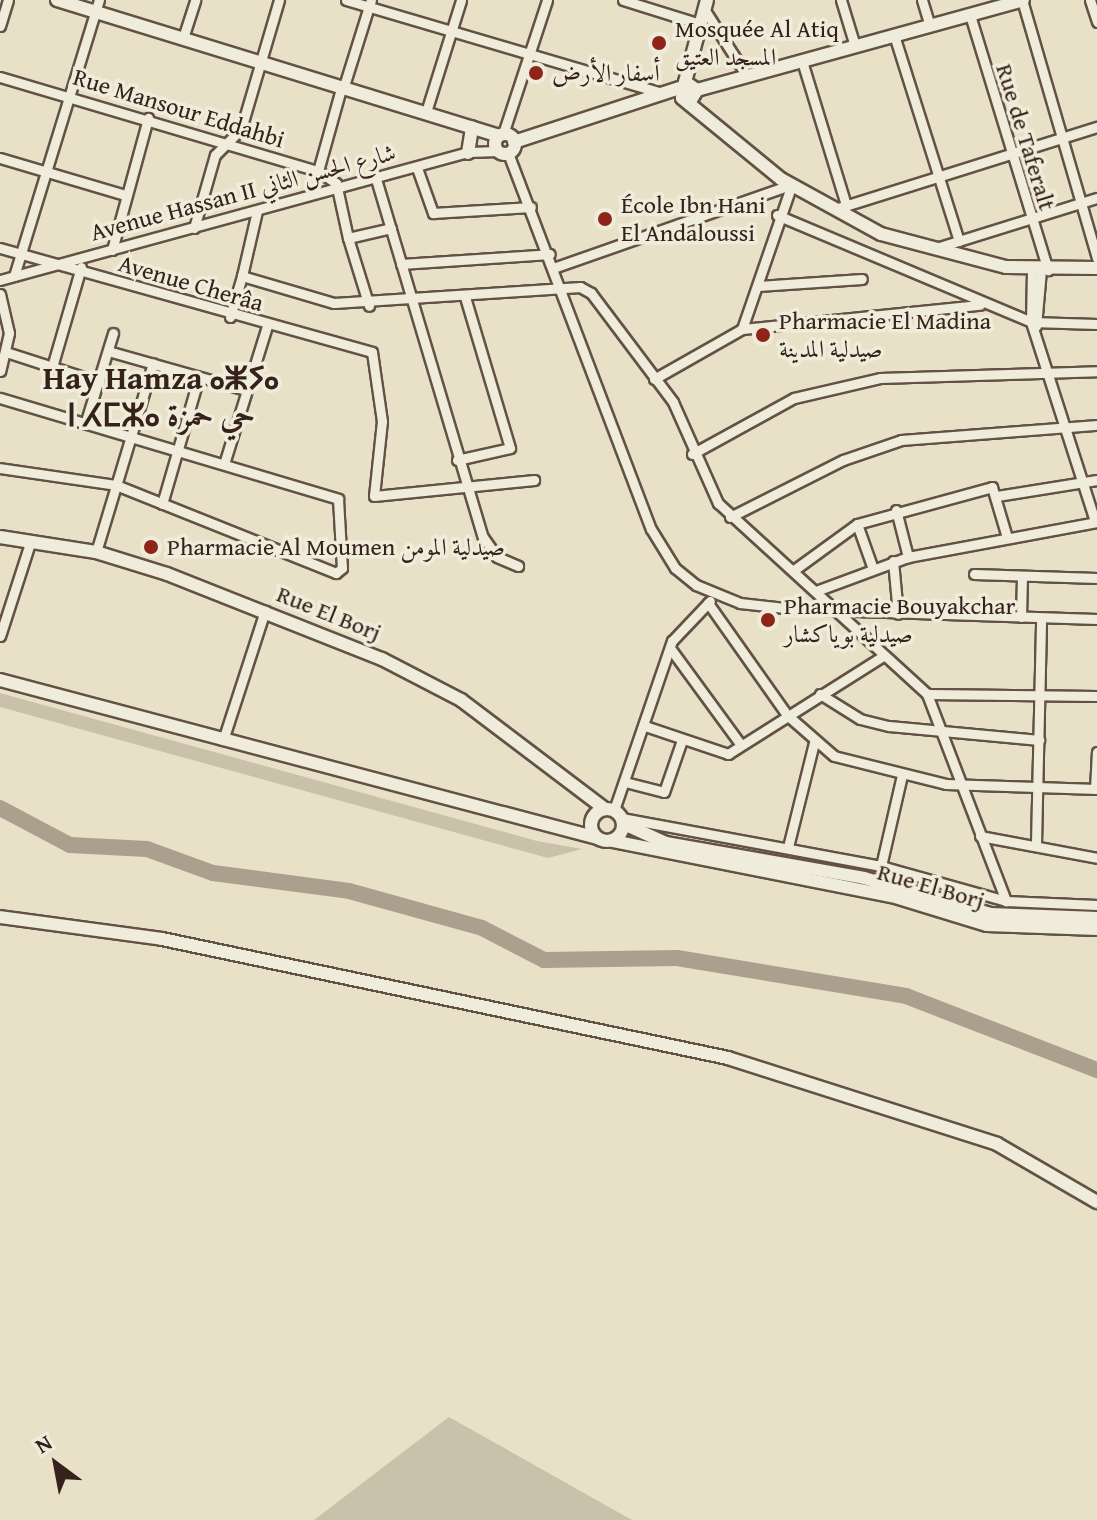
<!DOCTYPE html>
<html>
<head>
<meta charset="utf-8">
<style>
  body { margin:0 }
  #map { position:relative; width:1097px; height:1520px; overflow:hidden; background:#e8e1c7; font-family:"Gentium Book Plus",Amiri,"Noto Sans Tifinagh",serif }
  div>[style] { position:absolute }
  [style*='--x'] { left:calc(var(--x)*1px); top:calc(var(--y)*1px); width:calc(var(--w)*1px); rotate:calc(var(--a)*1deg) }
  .green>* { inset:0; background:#cac1aa }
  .river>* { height:16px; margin:-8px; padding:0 8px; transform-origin:8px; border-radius:8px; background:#aba08d }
  .roads { filter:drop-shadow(2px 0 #625246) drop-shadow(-2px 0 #625246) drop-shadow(0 2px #625246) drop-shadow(0 -2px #625246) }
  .street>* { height:9px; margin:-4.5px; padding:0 4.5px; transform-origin:4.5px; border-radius:4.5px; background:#f0ecdb }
  .secondary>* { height:12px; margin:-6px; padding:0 6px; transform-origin:6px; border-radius:6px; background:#f0ecdb }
  .secondary>.ring { margin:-6px; padding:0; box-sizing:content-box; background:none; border:12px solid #f0ecdb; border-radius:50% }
  .dots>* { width:22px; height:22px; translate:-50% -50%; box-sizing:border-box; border:4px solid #f0ecdb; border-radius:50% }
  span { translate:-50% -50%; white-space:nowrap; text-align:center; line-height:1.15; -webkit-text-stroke:7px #f0ecdb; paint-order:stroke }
  .poi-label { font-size:24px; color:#36221b }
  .left { translate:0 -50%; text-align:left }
  .street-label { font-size:24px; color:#36221b }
  .district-label { font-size:32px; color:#36221b; font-weight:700 }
  .north { position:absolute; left:16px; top:1424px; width:80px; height:80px; -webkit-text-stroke:6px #f0ecdb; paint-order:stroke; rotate:328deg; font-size:22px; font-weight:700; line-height:32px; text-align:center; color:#36221b }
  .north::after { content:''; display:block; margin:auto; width:28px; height:36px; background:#36221b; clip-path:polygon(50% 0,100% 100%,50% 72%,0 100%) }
</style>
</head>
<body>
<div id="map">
  <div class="green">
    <i style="clip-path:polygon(0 693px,537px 841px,582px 849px,548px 858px,0 707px)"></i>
    <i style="clip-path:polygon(449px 1417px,632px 1520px,314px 1520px)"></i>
  </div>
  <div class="river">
    <i style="--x:0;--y:808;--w:79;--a:27.9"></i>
    <i style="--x:70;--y:845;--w:77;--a:3"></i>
    <i style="--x:147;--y:849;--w:70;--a:20"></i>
    <i style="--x:213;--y:873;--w:137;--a:7.5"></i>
    <i style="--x:349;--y:891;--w:138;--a:15.5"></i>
    <i style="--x:482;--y:928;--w:70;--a:27.3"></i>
    <i style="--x:544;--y:960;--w:133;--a:-0.9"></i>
    <i style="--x:677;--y:958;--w:232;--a:9.4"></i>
    <i style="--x:906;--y:996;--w:205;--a:21.2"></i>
  </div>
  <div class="roads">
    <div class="street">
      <i style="--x:346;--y:0;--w:328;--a:16.4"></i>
      <i style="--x:623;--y:0;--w:81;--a:17.3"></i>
      <i style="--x:841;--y:0;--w:48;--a:73.1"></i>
      <i style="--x:922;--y:0;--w:27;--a:73"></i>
      <i style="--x:1022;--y:0;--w:269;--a:73.8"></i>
      <i style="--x:1090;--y:0;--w:23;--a:72"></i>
      <i style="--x:704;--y:9;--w:80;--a:57.3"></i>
      <i style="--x:970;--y:15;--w:267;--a:73"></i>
      <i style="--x:0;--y:26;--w:27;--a:-73"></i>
      <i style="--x:894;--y:35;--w:216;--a:72.5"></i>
      <i style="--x:183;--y:38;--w:40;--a:-72"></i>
      <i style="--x:802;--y:61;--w:151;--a:73"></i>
      <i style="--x:0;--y:77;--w:332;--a:16.5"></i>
      <i style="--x:318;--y:171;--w:22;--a:34"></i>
      <i style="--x:336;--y:183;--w:56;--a:77.7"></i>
      <i style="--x:348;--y:238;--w:44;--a:-13.1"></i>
      <i style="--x:344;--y:86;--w:90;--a:-72.6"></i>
      <i style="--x:426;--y:112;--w:117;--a:-72.6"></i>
      <i style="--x:503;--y:134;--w:141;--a:-71.8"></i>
      <i style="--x:508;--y:153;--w:402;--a:69.2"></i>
      <i style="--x:651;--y:529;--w:46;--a:58.4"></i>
      <i style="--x:675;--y:568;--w:27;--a:39"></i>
      <i style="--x:696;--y:585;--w:48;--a:22.2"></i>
      <i style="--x:740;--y:603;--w:54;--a:6.3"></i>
      <i style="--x:794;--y:609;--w:303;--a:1.9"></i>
      <i style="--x:0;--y:158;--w:130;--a:16.5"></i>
      <i style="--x:417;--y:168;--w:48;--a:70.4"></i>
      <i style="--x:433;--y:213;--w:98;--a:-3.5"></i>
      <i style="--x:318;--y:171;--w:89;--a:-74.4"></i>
      <i style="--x:376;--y:179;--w:374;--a:73.4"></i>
      <i style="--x:483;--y:537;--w:24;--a:55"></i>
      <i style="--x:497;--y:557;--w:23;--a:23"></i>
      <i style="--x:835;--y:209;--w:275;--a:-17.4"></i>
      <i style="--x:257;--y:211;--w:67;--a:103"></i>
      <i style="--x:242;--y:276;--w:96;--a:16.4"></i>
      <i style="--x:334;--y:303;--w:247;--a:-3.7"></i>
      <i style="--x:580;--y:287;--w:13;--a:29"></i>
      <i style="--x:591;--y:293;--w:136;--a:53"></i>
      <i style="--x:673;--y:402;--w:111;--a:66"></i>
      <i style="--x:718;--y:503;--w:283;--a:42.4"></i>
      <i style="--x:927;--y:694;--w:222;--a:69.1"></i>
      <i style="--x:777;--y:215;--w:276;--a:22.8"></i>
      <i style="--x:1031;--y:322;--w:66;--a:1.7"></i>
      <i style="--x:194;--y:228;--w:76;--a:-74"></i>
      <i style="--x:215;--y:155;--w:37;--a:-45"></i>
      <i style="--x:241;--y:129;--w:134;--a:-73.6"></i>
      <i style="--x:348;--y:238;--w:71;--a:72.8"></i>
      <i style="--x:0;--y:248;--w:386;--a:15.6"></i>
      <i style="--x:372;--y:352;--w:70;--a:81.8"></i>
      <i style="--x:382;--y:421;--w:75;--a:96.1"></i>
      <i style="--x:374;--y:496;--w:161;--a:-5.7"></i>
      <i style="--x:936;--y:248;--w:169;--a:-17.3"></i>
      <i style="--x:112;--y:250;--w:137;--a:-74.7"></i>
      <i style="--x:401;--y:264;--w:149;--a:-3.8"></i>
      <i style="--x:556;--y:267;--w:248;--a:-19.3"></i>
      <i style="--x:1032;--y:270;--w:52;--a:91.1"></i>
      <i style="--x:1031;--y:322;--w:209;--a:72.2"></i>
      <i style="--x:14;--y:276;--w:289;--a:-72.9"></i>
      <i style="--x:0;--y:280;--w:486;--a:-15.3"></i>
      <i style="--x:469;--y:152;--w:29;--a:-2"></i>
      <i style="--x:758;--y:286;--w:104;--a:-3.9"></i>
      <i style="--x:0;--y:294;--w:40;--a:77"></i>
      <i style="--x:9;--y:333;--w:39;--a:103"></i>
      <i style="--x:230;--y:317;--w:43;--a:-73.7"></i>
      <i style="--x:1036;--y:326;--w:56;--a:-84.9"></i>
      <i style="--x:742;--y:329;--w:150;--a:-71"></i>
      <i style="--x:108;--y:351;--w:143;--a:15.8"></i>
      <i style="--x:6;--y:352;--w:98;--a:17.9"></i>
      <i style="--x:52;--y:367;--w:104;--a:-73.8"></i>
      <i style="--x:654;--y:379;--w:101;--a:-29.6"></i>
      <i style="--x:742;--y:329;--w:239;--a:-5.8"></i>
      <i style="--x:0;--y:398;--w:353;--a:16.6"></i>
      <i style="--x:338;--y:499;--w:69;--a:86.7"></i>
      <i style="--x:342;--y:568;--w:8;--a:140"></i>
      <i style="--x:336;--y:573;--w:237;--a:-158.2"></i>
      <i style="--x:116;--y:485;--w:117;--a:-171.7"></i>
      <i style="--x:86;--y:421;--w:92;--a:-72.9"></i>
      <i style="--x:692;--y:454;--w:116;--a:-28.8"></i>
      <i style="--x:794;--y:398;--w:88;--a:-13.1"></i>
      <i style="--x:880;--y:378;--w:217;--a:-1.8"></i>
      <i style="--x:457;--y:460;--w:54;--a:-12.8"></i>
      <i style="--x:510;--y:448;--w:158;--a:-106.6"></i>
      <i style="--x:224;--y:464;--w:145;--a:-72.7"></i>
      <i style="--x:997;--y:496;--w:101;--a:-9.1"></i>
      <i style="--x:162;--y:504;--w:132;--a:-73.8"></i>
      <i style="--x:896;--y:510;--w:49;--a:75.7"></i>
      <i style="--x:730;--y:517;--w:127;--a:-26.8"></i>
      <i style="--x:843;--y:460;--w:61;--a:-19"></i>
      <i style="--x:901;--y:440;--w:197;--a:-4.4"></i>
      <i style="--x:857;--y:524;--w:48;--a:70.4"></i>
      <i style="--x:96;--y:552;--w:197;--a:-73.2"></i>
      <i style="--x:893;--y:561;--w:53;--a:84.6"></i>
      <i style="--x:794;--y:570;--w:78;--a:-36.1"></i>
      <i style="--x:857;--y:524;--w:140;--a:-15.3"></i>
      <i style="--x:992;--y:487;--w:49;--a:73.4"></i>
      <i style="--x:974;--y:574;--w:123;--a:1.9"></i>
      <i style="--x:816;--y:591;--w:98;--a:-20.3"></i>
      <i style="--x:908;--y:557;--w:192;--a:-10.5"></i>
      <i style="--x:708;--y:603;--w:137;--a:54.8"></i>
      <i style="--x:787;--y:715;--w:62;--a:41.1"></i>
      <i style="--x:834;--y:756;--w:115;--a:14"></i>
      <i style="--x:946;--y:784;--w:151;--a:1.9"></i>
      <i style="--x:1021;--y:617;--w:41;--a:-88.6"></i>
      <i style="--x:0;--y:636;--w:101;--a:-72.1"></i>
      <i style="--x:670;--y:648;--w:120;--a:53.8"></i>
      <i style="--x:820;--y:694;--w:47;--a:32"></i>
      <i style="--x:860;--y:719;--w:30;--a:14"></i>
      <i style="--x:889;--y:726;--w:151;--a:5.3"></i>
      <i style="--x:927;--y:694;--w:170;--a:0.7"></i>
      <i style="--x:645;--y:726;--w:88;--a:18.6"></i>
      <i style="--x:728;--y:754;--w:183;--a:-32.3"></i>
      <i style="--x:223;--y:740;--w:136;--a:-72"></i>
      <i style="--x:625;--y:782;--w:40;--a:14.4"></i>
      <i style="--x:664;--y:792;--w:55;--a:-70.9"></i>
      <i style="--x:1095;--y:789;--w:37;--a:-87"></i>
      <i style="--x:614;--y:810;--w:179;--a:-71.1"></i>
      <i style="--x:672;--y:641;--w:55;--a:-46.5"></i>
      <i style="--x:622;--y:818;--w:263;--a:10.5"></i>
      <i style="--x:881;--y:866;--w:130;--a:15.6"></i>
      <i style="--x:1006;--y:901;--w:91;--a:2.5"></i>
      <i style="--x:980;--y:836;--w:119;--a:10.6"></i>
      <i style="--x:1036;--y:844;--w:226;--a:-88.7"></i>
      <i style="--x:788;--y:847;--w:107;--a:-76"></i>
      <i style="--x:881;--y:866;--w:93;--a:-77"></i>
    </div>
    <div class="secondary">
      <i style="--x:57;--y:0;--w:462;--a:17.1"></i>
      <i style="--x:685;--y:82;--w:85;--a:-75"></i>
      <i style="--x:697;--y:90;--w:338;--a:-15.4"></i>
      <i style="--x:691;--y:100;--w:12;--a:-59"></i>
      <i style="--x:697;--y:90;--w:14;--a:-146"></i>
      <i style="--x:685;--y:82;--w:16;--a:101"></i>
      <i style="--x:682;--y:98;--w:128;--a:39.3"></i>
      <i style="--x:781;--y:179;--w:114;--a:28.8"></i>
      <i style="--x:881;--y:234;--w:129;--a:14.8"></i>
      <i style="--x:1006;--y:267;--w:91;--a:0.6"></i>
      <i class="ring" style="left:495px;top:134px;width:8px;height:8px"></i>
      <i style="--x:514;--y:142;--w:174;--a:-18.1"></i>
      <i style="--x:468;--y:153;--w:26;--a:-81"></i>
      <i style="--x:0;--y:537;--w:97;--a:8.9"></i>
      <i style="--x:96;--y:552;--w:74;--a:17.2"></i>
      <i style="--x:167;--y:574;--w:231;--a:21.6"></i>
      <i style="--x:382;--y:659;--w:89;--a:27.4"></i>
      <i style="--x:461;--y:700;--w:181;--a:37.1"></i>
      <i style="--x:0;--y:680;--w:618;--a:14.82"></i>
      <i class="ring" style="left:591px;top:809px;width:20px;height:20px"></i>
      <i style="--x:624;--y:824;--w:46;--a:24.3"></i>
      <i style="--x:666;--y:843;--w:201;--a:10"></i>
      <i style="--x:864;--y:878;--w:131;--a:15.9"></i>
      <i style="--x:990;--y:914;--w:107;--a:2.1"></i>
      <i style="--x:613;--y:841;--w:284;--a:11.2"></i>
      <i style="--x:892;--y:896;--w:99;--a:17"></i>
      <i style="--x:987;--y:925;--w:110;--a:2.1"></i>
      <i style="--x:0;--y:917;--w:163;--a:7.7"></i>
      <i style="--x:162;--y:939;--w:578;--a:11.87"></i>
      <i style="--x:728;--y:1058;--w:282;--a:17.7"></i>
      <i style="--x:997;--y:1144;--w:116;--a:30.1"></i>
    </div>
  </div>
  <div class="dots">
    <i style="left:659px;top:43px;background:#8f2418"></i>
    <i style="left:536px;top:73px;background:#8f2418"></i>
    <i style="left:605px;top:219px;background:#8f2418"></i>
    <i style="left:763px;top:335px;background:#8f2418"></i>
    <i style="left:151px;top:547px;background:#8f2418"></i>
    <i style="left:768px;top:620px;background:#8f2418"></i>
  </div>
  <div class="poi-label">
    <span class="left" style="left:675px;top:43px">Mosquée Al Atiq<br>المسجد العتيق</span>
    <span class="left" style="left:552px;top:73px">أسفار الأرض</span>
    <span class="left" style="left:621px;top:219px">École Ibn Hani<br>El Andaloussi</span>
    <span class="left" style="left:779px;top:335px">Pharmacie El Madina<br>صيدلية المدينة</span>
    <span class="left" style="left:167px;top:547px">Pharmacie Al Moumen صيدلية المومن</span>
    <span class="left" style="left:784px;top:620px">Pharmacie Bouyakchar<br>صيدلية بوياكشار</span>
  </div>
  <div class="street-label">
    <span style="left:179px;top:108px;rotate:17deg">Rue Mansour Eddahbi</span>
    <span style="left:1026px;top:137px;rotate:73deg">Rue de Taferalt</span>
    <span style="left:243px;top:192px;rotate:-15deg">Avenue Hassan II شارع الحسن الثاني</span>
    <span style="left:191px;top:283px;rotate:16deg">Avenue Cherâa</span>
    <span style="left:329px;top:613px;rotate:22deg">Rue El Borj</span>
    <span style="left:931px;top:886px;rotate:16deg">Rue El Borj</span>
  </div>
  <div class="district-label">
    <span style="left:161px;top:397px">Hay Hamza ⴰⵥⵢⴰ<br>ⵏ ⵃⵎⵣⴰ حي حمزة</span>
  </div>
  <div class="north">N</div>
</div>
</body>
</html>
